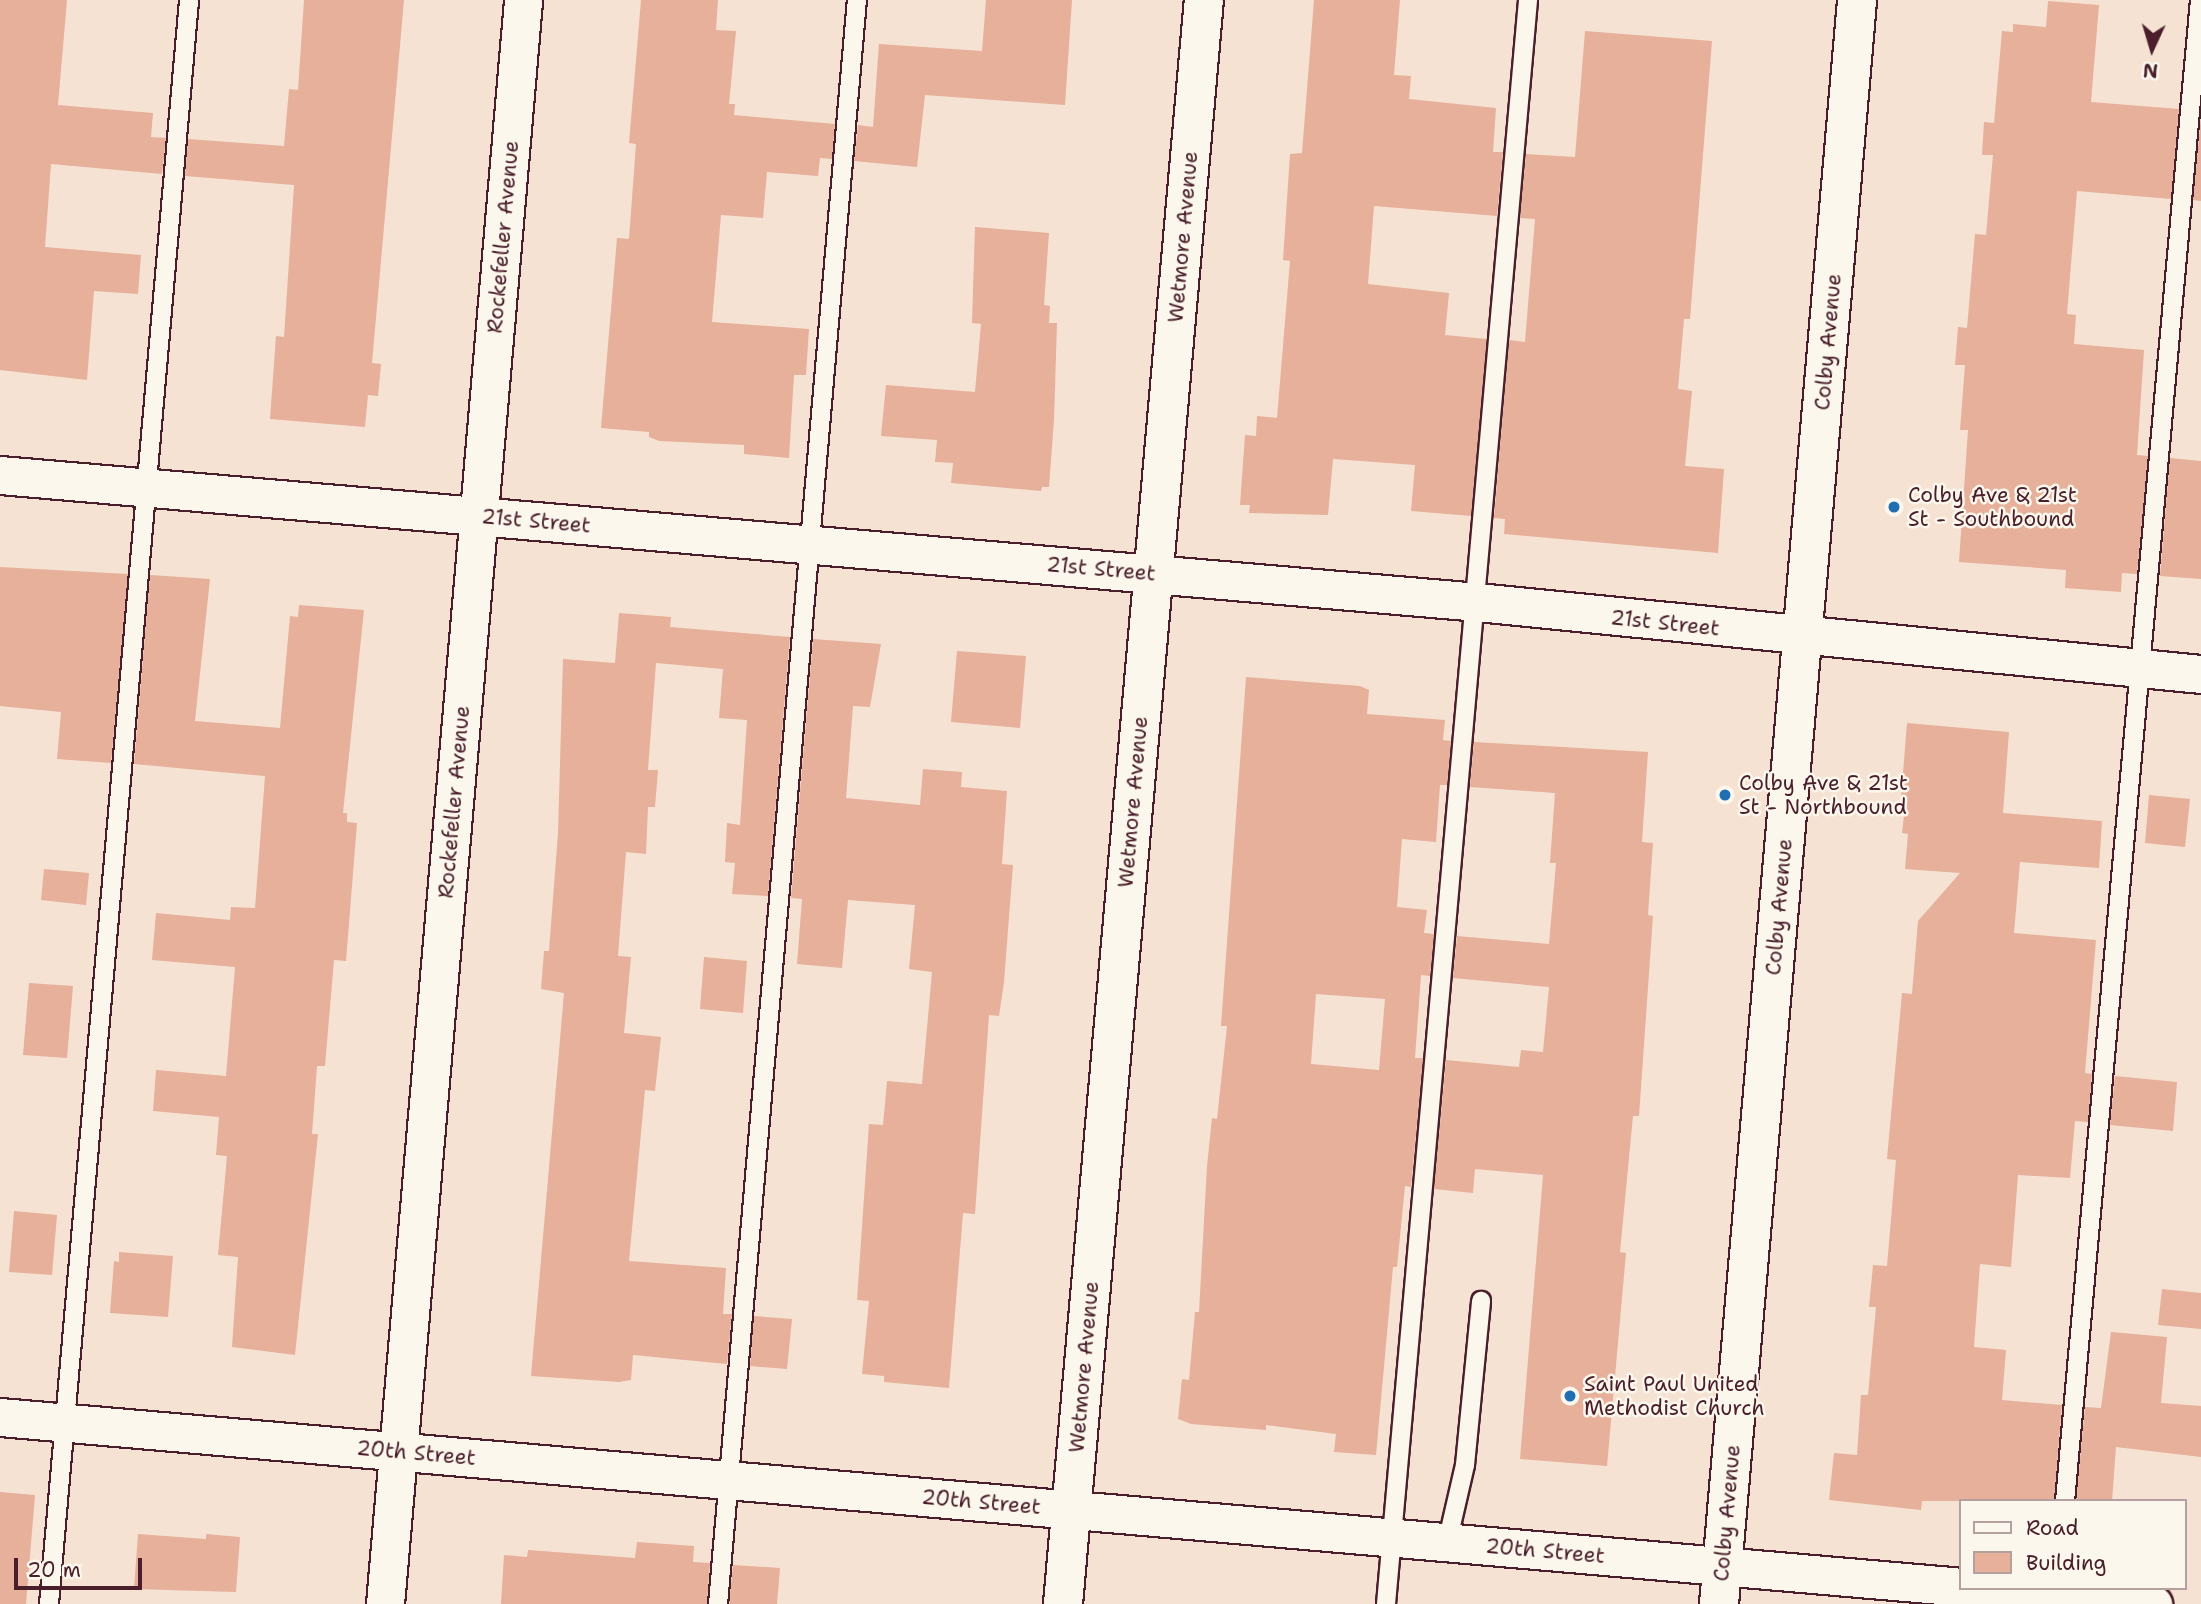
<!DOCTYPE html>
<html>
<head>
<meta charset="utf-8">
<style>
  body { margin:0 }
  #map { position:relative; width:2201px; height:1604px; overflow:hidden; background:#f5e2d3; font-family:"Shantell Sans",sans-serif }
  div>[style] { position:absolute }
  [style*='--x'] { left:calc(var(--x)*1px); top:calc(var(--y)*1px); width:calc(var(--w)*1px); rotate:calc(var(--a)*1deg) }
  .building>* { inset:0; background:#e6b09a }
  .roads { filter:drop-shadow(2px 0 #4a1f2b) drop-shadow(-2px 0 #4a1f2b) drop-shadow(0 2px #4a1f2b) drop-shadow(0 -2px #4a1f2b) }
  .lane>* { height:18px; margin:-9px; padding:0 9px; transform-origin:9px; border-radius:9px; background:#fbf7ec }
  .street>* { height:37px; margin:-18.5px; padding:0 18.5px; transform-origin:18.5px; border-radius:18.5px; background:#fbf7ec }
  .secondary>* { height:38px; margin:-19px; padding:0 19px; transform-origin:19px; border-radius:19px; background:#fbf7ec }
  .dots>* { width:19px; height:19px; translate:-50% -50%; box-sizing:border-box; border:4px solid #fbf7ec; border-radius:50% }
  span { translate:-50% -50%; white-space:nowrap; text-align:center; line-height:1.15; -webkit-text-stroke:5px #fbf7ec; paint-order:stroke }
  .street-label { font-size:21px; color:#4a1f2b }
  .poi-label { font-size:21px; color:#4a1f2b }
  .left { translate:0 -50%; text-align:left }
  .legend { position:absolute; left:1959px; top:1499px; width:228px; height:91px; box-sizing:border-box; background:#fbf7ec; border:2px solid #b4a19f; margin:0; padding:9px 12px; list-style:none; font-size:21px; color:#4a1f2b }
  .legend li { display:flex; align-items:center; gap:14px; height:35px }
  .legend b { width:35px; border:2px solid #b4a19f }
  .north { position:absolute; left:2117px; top:14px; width:70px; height:70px; -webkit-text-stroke:5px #fbf7ec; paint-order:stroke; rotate:184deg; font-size:19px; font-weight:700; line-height:28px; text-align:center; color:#4a1f2b }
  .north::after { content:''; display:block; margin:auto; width:24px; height:32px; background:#4a1f2b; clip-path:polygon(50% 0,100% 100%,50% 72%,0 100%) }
  .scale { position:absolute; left:14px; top:1558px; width:128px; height:32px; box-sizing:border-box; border:4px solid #4a1f2b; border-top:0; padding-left:9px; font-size:21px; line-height:24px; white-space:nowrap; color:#4a1f2b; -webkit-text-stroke:5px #fbf7ec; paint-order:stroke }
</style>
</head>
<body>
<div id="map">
  <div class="building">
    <i style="clip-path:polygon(0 0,67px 0,58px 105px,153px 113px,151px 137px,166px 138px,162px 174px,51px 164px,45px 247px,141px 255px,138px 294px,94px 291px,87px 380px,0 370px)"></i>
    <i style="clip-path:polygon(304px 0,404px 0,372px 363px,381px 364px,378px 396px,368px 395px,365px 427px,270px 419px,276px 336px,284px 337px,294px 185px,185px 176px,188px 139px,284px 146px,289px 89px,298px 90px)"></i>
    <i style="clip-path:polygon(641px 0,718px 0,716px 30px,736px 31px,729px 104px,735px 104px,734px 115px,835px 124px,832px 159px,820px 158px,818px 176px,767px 172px,763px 218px,721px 215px,712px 322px,809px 329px,806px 375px,794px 375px,789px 458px,744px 454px,744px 445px,659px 441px,649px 437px,649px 432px,601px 428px,617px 238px,629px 239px,636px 144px,629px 143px)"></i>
    <i style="clip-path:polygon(986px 0,1072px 0,1065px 105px,925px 95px,917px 167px,854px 161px,858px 125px,873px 127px,879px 44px,982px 51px)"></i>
    <i style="clip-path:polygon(1314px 0,1400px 0,1394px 75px,1411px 76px,1409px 99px,1496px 108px,1493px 152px,1503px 152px,1497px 216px,1374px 206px,1368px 284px,1449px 293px,1445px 335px,1487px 339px,1471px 516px,1411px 511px,1415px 465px,1333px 459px,1328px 515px,1249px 513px,1250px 505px,1240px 505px,1245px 435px,1256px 436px,1257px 416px,1277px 418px,1290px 261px,1283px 260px,1290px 154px,1302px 153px)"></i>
    <i style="clip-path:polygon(2048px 1px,2099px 5px,2091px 102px,2179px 109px,2171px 199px,2077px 191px,2067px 314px,2076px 315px,2074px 344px,2144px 350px,2137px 455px,2148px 456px,2137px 574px,2122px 573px,2121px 592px,2065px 588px,2066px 570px,1959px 562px,1968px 430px,1960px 430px,1965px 365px,1955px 365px,1958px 327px,1967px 328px,1975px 234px,1986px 235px,1993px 155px,1982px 155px,1984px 122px,1994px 123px,2002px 31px,2013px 32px,2013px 24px,2046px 27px)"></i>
    <i style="clip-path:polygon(1585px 31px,1712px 41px,1690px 319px,1684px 319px,1678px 389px,1692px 391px,1685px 466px,1724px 469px,1718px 553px,1504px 534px,1505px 519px,1494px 518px,1509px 340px,1525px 342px,1535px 219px,1520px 218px,1526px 154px,1575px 157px)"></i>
    <i style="clip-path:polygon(2201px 116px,2201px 201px,2193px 200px)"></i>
    <i style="clip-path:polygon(975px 227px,1049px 233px,1044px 305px,1050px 306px,1049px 323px,1057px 323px,1054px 420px,1049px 487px,1042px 487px,1041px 491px,951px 483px,953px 463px,935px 462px,937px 440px,881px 436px,886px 385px,975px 392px,981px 324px,972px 323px)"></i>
    <i style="clip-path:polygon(2170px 458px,2201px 461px,2201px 579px,2160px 576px)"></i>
    <i style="clip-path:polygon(0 567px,128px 574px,111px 763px,57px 759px,61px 712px,0 706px)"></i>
    <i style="clip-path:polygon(150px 575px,210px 579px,195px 721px,280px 728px,290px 616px,298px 617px,299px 605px,364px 610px,343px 813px,347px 813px,347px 822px,357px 823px,346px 961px,334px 960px,325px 1066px,317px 1066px,312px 1134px,318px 1134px,295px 1355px,232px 1347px,238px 1257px,218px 1255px,227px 1156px,216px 1155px,219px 1117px,153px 1111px,156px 1070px,226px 1076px,235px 967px,152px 960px,156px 913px,230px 920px,231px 907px,255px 908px,265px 776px,134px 764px)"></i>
    <i style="clip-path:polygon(619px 613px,671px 617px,670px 627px,790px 637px,768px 896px,732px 894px,735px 863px,725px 862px,727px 823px,740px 825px,747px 720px,719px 718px,723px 669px,656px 663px,648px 770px,658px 770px,655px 807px,648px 807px,646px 854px,626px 852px,618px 956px,631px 957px,624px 1033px,661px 1037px,655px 1091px,645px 1090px,629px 1261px,726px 1268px,723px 1314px,732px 1314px,727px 1364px,633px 1355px,631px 1380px,619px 1382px,531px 1376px,564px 993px,541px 989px,544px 951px,549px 951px,558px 833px,563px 659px,615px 663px)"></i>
    <i style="clip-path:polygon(813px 639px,881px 644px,870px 707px,853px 706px,846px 798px,920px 805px,923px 769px,962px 772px,961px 787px,1007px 791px,1002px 864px,1013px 865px,1004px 982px,999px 1016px,989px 1015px,975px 1214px,963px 1213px,949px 1388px,884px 1382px,884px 1376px,862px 1374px,869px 1301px,857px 1300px,869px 1124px,883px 1125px,887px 1081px,922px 1084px,932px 972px,909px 969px,915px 905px,848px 900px,842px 968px,797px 964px,802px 899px,791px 898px)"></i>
    <i style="clip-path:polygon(957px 651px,1026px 656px,1020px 728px,951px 722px)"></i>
    <i style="clip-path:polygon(evenodd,1246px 677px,1360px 686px,1369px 690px,1367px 714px,1445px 720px,1443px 740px,1451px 741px,1447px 785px,1440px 785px,1436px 842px,1402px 839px,1397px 907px,1427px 910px,1424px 933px,1434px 934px,1430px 976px,1421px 975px,1415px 1058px,1423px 1058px,1411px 1187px,1405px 1186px,1397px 1267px,1393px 1267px,1376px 1455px,1334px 1452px,1336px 1434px,1266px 1425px,1266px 1430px,1191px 1424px,1178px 1419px,1182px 1379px,1189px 1380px,1195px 1312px,1199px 1312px,1207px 1166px,1212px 1118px,1217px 1119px,1227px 1026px,1221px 1026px,1246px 677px,1316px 994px,1385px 999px,1379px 1070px,1311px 1064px,1316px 994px)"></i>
    <i style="clip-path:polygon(1907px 723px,2009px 732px,2003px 813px,2102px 821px,2099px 868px,2020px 862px,2014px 933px,2096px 940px,2085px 1073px,2092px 1074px,2088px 1122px,2075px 1121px,2070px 1178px,2018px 1175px,2011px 1267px,1980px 1264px,1974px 1347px,2006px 1350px,2002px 1400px,2062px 1405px,2054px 1501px,1922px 1501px,1921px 1510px,1829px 1500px,1834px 1453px,1857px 1455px,1861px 1395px,1868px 1395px,1876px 1307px,1869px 1307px,1873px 1265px,1887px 1266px,1896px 1160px,1887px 1159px,1902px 993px,1912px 994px,1918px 921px,1960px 873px,1905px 869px,1908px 834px,1902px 833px,1906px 799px,1901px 798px)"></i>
    <i style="clip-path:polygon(1474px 742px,1648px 752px,1642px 842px,1653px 843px,1648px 915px,1653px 916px,1639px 1116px,1633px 1116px,1620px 1252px,1626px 1253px,1607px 1466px,1520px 1459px,1543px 1175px,1475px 1169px,1473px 1193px,1434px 1189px,1446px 1060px,1519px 1067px,1521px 1050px,1543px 1052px,1549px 987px,1453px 978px,1457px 936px,1549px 944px,1556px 863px,1550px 863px,1555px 793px,1470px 787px)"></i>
    <i style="clip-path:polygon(2149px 795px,2190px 799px,2185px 847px,2145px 843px)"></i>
    <i style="clip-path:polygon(44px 869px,89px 873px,86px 905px,41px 900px)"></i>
    <i style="clip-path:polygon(704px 957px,747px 961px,743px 1013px,700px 1009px)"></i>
    <i style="clip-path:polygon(29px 983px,73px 986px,67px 1058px,23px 1055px)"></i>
    <i style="clip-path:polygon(2115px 1076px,2177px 1082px,2173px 1131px,2110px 1125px)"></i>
    <i style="clip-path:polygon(14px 1211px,57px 1215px,52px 1275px,9px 1272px)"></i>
    <i style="clip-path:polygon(119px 1252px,173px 1256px,168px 1317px,110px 1313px,114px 1261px,119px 1262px)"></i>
    <i style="clip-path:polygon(2162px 1289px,2201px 1293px,2201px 1329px,2158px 1325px)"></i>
    <i style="clip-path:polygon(754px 1316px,792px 1319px,787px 1369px,750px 1366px)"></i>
    <i style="clip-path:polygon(2111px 1332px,2167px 1337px,2161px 1403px,2201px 1406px,2201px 1457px,2116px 1447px,2112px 1501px,2076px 1501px,2085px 1407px,2101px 1408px)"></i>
    <i style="clip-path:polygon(0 1492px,35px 1495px,26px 1604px,0 1604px)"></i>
    <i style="clip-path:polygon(138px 1534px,206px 1539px,206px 1534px,240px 1537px,236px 1592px,134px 1589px)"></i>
    <i style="clip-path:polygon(637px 1542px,694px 1546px,693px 1562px,710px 1563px,707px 1604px,501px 1604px,504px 1555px,527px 1557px,528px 1550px,635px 1558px)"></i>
    <i style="clip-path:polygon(733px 1565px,780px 1568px,777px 1604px,729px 1604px)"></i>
  </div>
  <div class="roads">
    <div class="lane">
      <i style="--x:2065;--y:1501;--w:1507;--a:-84.86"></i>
      <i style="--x:1447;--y:1543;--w:80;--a:-77"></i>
      <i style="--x:1465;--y:1465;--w:165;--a:-84.4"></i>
      <i style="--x:49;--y:1604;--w:1610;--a:-85.01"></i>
      <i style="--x:718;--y:1604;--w:1610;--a:-85.05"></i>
      <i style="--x:1386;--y:1604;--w:1610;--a:-84.94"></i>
    </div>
    <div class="street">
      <i style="--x:0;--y:475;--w:1482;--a:4.91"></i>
      <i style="--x:1477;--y:602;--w:728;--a:5.68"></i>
      <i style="--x:0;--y:1417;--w:1968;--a:4.95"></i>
      <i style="--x:1972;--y:1588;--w:182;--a:5.1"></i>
      <i style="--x:385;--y:1604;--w:1610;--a:-85.08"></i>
    </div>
    <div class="secondary">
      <i style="--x:1063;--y:1604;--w:1610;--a:-84.98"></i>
      <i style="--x:1719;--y:1604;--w:1610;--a:-85.08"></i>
    </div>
  </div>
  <div class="dots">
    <i style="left:1894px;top:507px;background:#1f6fb2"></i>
    <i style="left:1725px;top:795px;background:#1f6fb2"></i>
    <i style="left:1570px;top:1396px;background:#1f6fb2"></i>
  </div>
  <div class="street-label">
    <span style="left:503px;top:237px;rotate:-85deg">Rockefeller Avenue</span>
    <span style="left:1183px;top:237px;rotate:-85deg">Wetmore Avenue</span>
    <span style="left:1828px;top:342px;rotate:-85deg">Colby Avenue</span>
    <span style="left:536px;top:521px;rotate:5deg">21st Street</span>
    <span style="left:1101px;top:569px;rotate:5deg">21st Street</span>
    <span style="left:1665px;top:623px;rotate:6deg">21st Street</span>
    <span style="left:454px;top:802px;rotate:-85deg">Rockefeller Avenue</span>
    <span style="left:1133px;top:802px;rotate:-85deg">Wetmore Avenue</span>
    <span style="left:1779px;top:907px;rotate:-85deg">Colby Avenue</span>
    <span style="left:1084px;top:1367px;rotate:-85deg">Wetmore Avenue</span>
    <span style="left:416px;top:1453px;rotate:5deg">20th Street</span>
    <span style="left:981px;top:1502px;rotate:5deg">20th Street</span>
    <span style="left:1727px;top:1513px;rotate:-85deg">Colby Avenue</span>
    <span style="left:1545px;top:1551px;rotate:5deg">20th Street</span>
  </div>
  <div class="poi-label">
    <span class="left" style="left:1908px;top:507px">Colby Ave &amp; 21st<br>St - Southbound</span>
    <span class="left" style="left:1739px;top:795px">Colby Ave &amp; 21st<br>St - Northbound</span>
    <span class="left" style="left:1584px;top:1396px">Saint Paul United<br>Methodist Church</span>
  </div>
  <ul class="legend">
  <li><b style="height:9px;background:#fbf7ec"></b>Road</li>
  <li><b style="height:19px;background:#e6b09a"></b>Building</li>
  </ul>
  <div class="north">N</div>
  <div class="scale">20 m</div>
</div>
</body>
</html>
